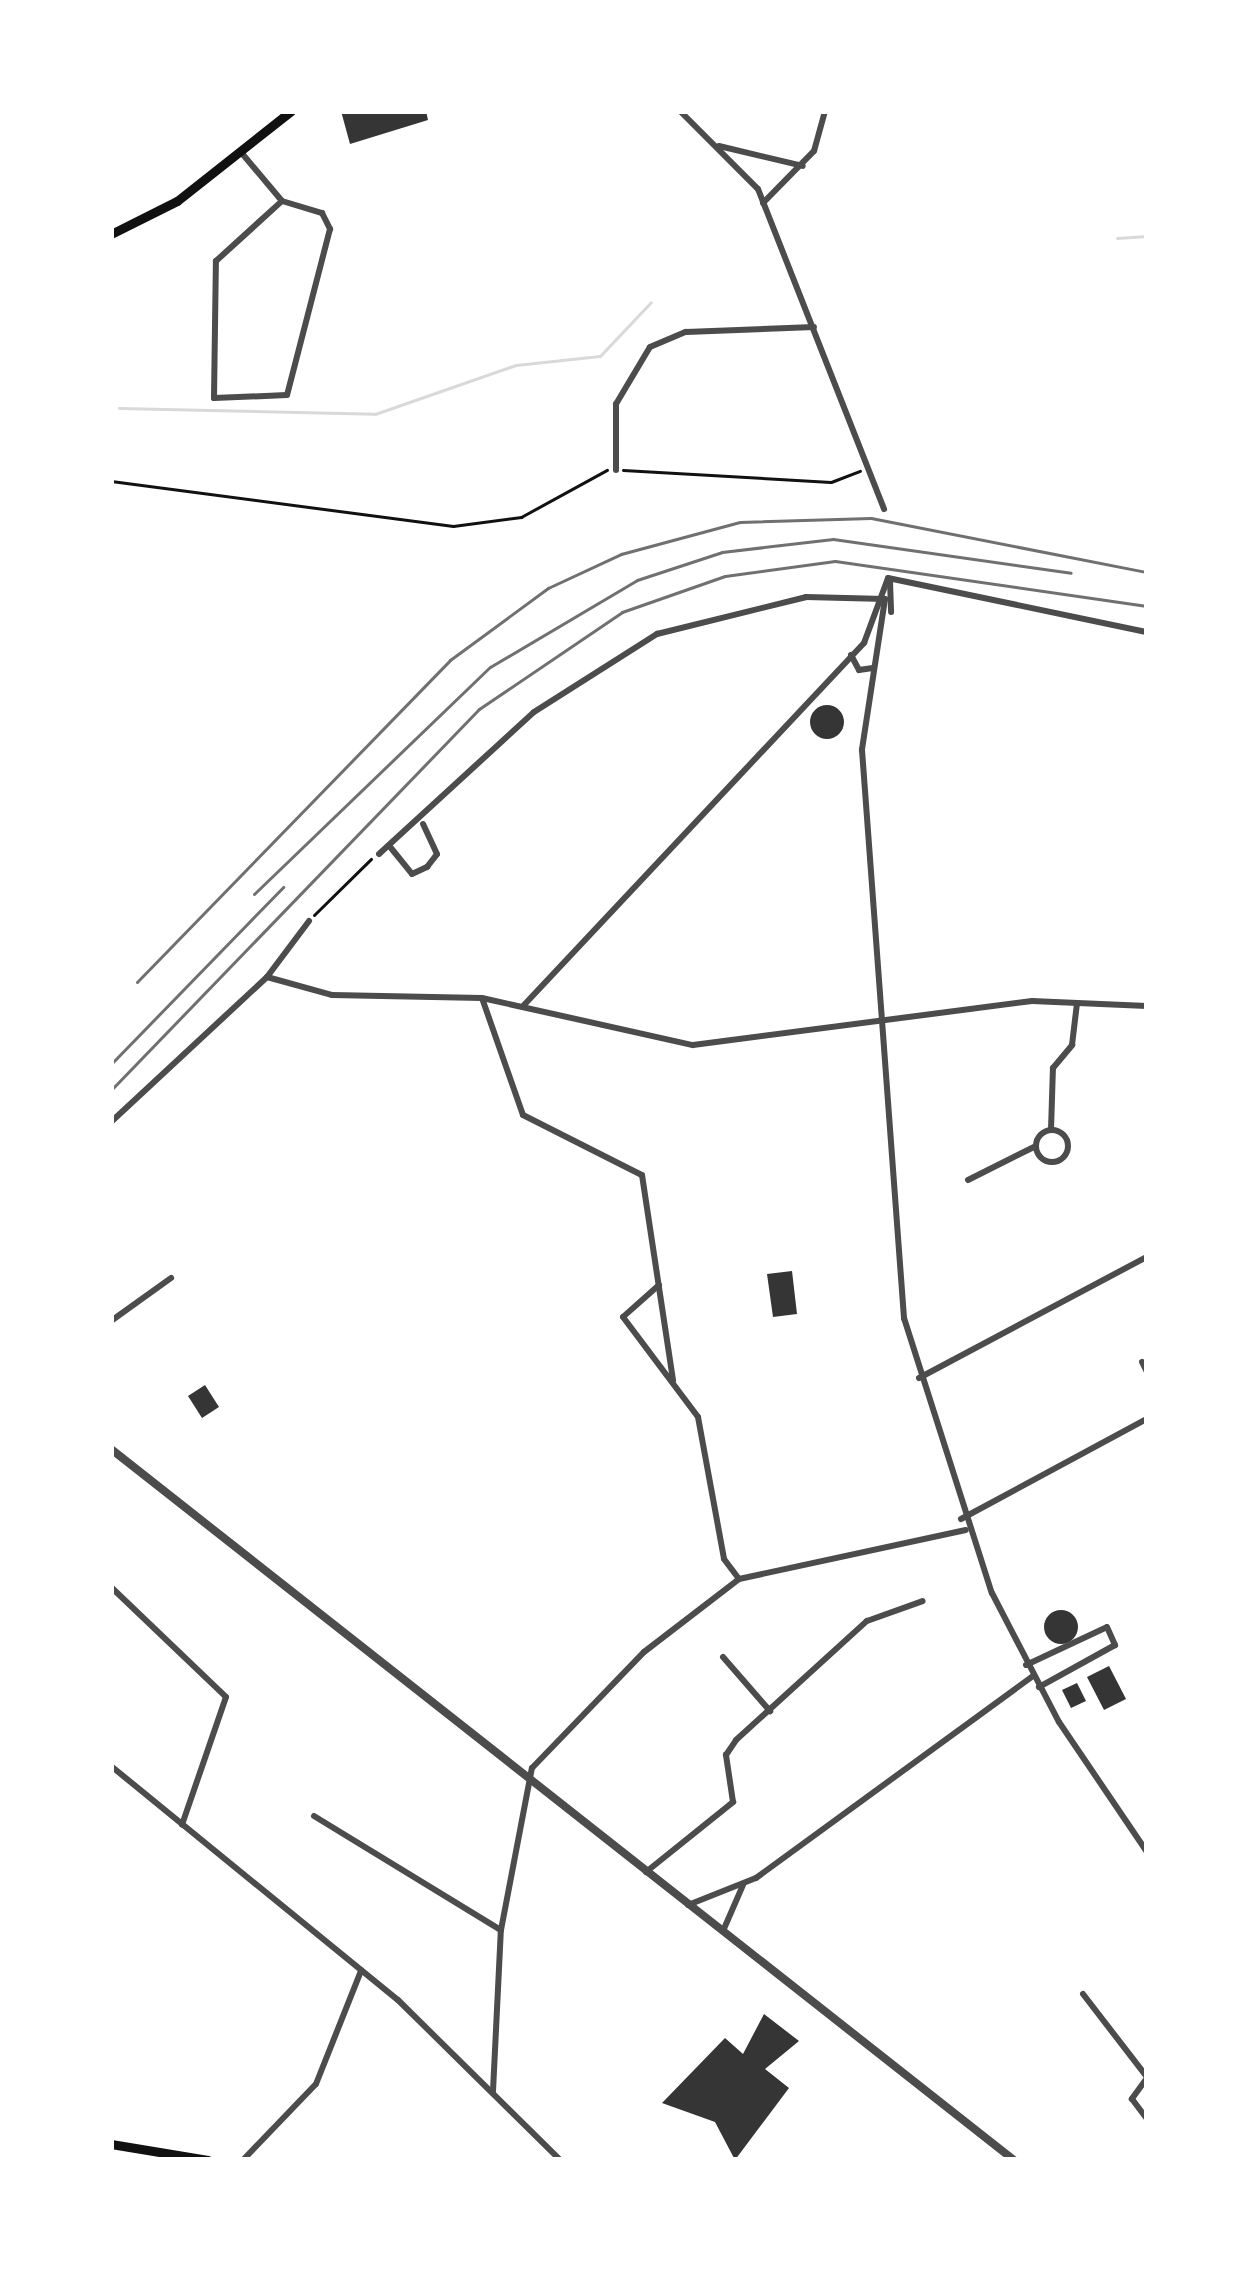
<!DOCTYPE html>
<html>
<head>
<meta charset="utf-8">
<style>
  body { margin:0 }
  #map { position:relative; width:1258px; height:2271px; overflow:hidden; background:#fff; font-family:"PT Sans",sans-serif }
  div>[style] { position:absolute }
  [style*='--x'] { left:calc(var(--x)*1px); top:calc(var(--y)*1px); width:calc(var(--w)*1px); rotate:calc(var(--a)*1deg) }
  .stream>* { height:3px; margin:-1.5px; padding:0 1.5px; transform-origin:1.5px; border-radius:1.5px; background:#d9d9d9 }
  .building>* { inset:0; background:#353535 }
  .round { border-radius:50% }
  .path>* { height:3px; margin:-1.5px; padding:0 1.5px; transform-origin:1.5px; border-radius:1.5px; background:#111 }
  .minor>* { height:6px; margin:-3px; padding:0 3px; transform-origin:3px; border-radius:3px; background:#4c4c4c }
  .minor>.ring { margin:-3px; padding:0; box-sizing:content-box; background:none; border:6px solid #4c4c4c; border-radius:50% }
  .tertiary>* { height:8px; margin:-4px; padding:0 4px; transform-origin:4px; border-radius:4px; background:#4c4c4c }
  .secondary>* { height:9px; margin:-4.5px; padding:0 4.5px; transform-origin:4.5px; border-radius:4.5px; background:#111 }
  .rail>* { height:3px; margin:-1.5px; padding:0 1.5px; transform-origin:1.5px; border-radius:1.5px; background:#707070 }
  span { translate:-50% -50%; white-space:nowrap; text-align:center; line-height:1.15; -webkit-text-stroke:10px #fff; paint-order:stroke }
  .frame { position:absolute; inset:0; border:114px solid #fff; pointer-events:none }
</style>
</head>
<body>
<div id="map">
  <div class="stream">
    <i style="--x:1117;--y:238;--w:30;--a:-4"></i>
    <i style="--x:119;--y:408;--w:256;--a:1.3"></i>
    <i style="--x:375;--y:414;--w:149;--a:-19.2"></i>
    <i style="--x:516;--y:365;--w:84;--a:-6.1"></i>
    <i style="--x:600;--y:356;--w:74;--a:-46.6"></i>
  </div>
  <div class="building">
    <i style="clip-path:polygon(341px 111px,426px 111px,428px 120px,350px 144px)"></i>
    <i class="round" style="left:810px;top:705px;width:34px;height:34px"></i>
    <i style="clip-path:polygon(792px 1271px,797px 1314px,773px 1317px,767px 1274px)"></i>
    <i style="clip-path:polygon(205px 1385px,219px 1407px,202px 1418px,188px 1396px)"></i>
    <i class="round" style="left:1044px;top:1610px;width:34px;height:34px"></i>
    <i style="clip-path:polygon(1109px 1666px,1126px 1699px,1104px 1710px,1087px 1677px)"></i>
    <i style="clip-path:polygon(1077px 1683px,1086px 1701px,1071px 1708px,1062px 1690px)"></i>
    <i style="clip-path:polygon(764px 2014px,799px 2041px,765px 2069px,789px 2088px,735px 2160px,715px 2122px,662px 2103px,725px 2038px,743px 2054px)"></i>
  </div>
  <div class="path">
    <i style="--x:623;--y:470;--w:208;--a:3.3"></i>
    <i style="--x:831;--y:482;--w:31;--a:-21"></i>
    <i style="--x:111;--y:481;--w:345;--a:7.5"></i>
    <i style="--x:453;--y:526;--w:69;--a:-7.5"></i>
    <i style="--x:521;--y:517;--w:98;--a:-28.7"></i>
    <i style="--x:314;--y:915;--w:80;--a:-44.5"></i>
  </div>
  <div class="minor">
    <i style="--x:680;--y:111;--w:110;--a:45"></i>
    <i style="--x:758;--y:189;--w:344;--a:68.5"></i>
    <i style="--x:719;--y:146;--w:86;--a:13.4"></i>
    <i style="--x:240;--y:151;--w:65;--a:50"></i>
    <i style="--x:282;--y:201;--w:42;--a:16.7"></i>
    <i style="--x:322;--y:213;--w:18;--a:63"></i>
    <i style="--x:330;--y:229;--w:171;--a:104.5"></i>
    <i style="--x:287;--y:395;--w:73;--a:177.6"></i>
    <i style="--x:214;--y:398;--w:137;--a:-89.2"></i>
    <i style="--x:216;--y:261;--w:89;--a:-42.3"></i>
    <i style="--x:763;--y:203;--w:73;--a:-45.6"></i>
    <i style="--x:814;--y:151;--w:41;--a:-74.6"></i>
    <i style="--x:616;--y:470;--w:66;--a:-90"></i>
    <i style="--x:616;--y:404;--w:66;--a:-59.2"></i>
    <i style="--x:650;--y:347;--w:39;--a:-23"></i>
    <i style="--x:686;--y:332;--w:128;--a:-2.2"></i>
    <i style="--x:888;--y:578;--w:265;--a:11.8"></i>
    <i style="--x:890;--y:581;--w:31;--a:88"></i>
    <i style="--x:885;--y:599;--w:153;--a:98.7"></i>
    <i style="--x:862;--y:750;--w:570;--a:85.77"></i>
    <i style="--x:904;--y:1318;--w:289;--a:72.3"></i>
    <i style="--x:992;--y:1593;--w:145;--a:62.6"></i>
    <i style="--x:1059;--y:1722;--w:157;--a:55.9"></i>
    <i style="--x:851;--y:655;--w:17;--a:62"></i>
    <i style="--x:859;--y:670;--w:14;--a:-8"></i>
    <i style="--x:391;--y:848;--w:33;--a:51"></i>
    <i style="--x:412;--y:874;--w:17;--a:-25"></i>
    <i style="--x:427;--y:867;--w:16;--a:-52"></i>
    <i style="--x:437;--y:854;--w:33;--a:-115"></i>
    <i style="--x:379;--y:854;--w:210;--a:-42.5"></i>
    <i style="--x:534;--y:712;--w:146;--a:-32.4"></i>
    <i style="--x:657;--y:634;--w:154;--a:-13.9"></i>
    <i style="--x:806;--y:597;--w:79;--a:1.5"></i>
    <i style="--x:267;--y:977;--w:67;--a:15.5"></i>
    <i style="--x:332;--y:995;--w:150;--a:1.1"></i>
    <i style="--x:482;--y:998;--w:216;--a:12.6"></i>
    <i style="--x:693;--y:1045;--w:342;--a:-7.4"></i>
    <i style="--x:1032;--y:1001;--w:115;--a:2.5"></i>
    <i style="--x:267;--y:977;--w:70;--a:-53.1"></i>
    <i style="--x:482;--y:998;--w:124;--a:70.7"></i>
    <i style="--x:523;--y:1115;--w:133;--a:26.8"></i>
    <i style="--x:642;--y:1175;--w:208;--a:81.4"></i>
    <i style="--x:524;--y:1005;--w:497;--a:-46.8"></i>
    <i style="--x:864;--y:643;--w:69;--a:-69.7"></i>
    <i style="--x:111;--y:1122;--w:213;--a:-42.9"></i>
    <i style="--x:1051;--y:1130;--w:62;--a:-88.2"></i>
    <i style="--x:1053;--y:1068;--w:30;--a:-50"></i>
    <i style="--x:1072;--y:1045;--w:42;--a:-83.2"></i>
    <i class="ring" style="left:1036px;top:1130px;width:26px;height:26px"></i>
    <i style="--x:968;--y:1180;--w:76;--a:-26.6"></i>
    <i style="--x:659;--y:1285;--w:48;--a:138.4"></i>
    <i style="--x:623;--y:1317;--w:125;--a:53.1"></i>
    <i style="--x:698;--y:1417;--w:144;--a:79.6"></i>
    <i style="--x:724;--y:1559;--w:25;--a:53"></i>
    <i style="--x:111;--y:1321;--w:74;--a:-35.6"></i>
    <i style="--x:1142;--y:1362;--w:11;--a:63"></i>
    <i style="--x:919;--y:1378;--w:258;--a:-28"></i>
    <i style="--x:961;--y:1519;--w:211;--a:-28.3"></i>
    <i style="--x:111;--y:1587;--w:159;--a:43.7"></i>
    <i style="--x:226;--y:1697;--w:135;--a:109"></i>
    <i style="--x:723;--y:1657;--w:72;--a:49"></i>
    <i style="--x:1026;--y:1665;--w:89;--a:-25.1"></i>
    <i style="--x:1107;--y:1627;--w:20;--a:66"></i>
    <i style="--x:1115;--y:1645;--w:87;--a:151.1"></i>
    <i style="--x:111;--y:1766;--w:370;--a:39.2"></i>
    <i style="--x:398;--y:2000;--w:228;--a:44.6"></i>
    <i style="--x:314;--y:1816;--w:219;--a:31.4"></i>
    <i style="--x:646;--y:1872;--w:112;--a:-38.8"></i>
    <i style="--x:733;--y:1802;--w:48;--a:-98.5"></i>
    <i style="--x:726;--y:1755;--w:18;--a:-56"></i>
    <i style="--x:736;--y:1740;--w:177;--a:-42.3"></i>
    <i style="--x:867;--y:1621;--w:59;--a:-19.7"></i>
    <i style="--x:688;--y:1905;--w:73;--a:-21.7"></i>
    <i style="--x:756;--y:1878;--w:343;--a:-36.1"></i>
    <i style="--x:723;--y:1931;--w:50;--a:-66.5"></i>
    <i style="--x:1083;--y:1994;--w:105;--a:52.4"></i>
    <i style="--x:1147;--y:2078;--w:26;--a:126"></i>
    <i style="--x:1132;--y:2099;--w:25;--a:53"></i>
    <i style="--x:493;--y:2091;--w:161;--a:-87.2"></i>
    <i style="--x:501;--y:1930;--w:165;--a:-79.2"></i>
    <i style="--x:532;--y:1768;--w:161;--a:-46"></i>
    <i style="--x:644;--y:1652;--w:120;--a:-37.5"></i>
    <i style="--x:739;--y:1579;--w:232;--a:-12.2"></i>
    <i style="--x:243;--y:2160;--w:105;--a:-46.2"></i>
    <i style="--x:316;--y:2084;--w:122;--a:-68.3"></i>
  </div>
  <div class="tertiary">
    <i style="--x:111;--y:1449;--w:1149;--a:38.22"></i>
  </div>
  <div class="secondary">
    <i style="--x:111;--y:234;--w:74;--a:-26.6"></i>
    <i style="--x:177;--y:201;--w:145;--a:-38.3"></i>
    <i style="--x:111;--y:2144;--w:98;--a:9.4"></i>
  </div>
  <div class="rail">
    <i style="--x:254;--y:894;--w:327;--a:-43.9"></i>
    <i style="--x:490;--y:667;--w:171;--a:-30.6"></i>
    <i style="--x:637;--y:580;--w:89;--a:-18.2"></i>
    <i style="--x:722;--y:552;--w:112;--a:-6.7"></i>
    <i style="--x:833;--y:539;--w:240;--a:8.1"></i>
    <i style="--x:137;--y:982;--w:449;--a:-45.8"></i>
    <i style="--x:450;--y:660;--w:122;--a:-36.3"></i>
    <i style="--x:548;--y:588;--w:81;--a:-25"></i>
    <i style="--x:621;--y:554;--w:123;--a:-15.1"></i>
    <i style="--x:740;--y:522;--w:131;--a:-1.7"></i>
    <i style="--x:871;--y:518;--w:281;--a:11.1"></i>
    <i style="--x:111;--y:1064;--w:247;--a:-45.8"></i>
    <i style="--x:111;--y:1090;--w:530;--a:-45.99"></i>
    <i style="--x:479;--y:709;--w:173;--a:-34.1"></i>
    <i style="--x:622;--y:612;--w:109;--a:-19.3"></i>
    <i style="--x:725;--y:576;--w:111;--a:-7.8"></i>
    <i style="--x:835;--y:561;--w:315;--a:8.2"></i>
  </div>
  <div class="frame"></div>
</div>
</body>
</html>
